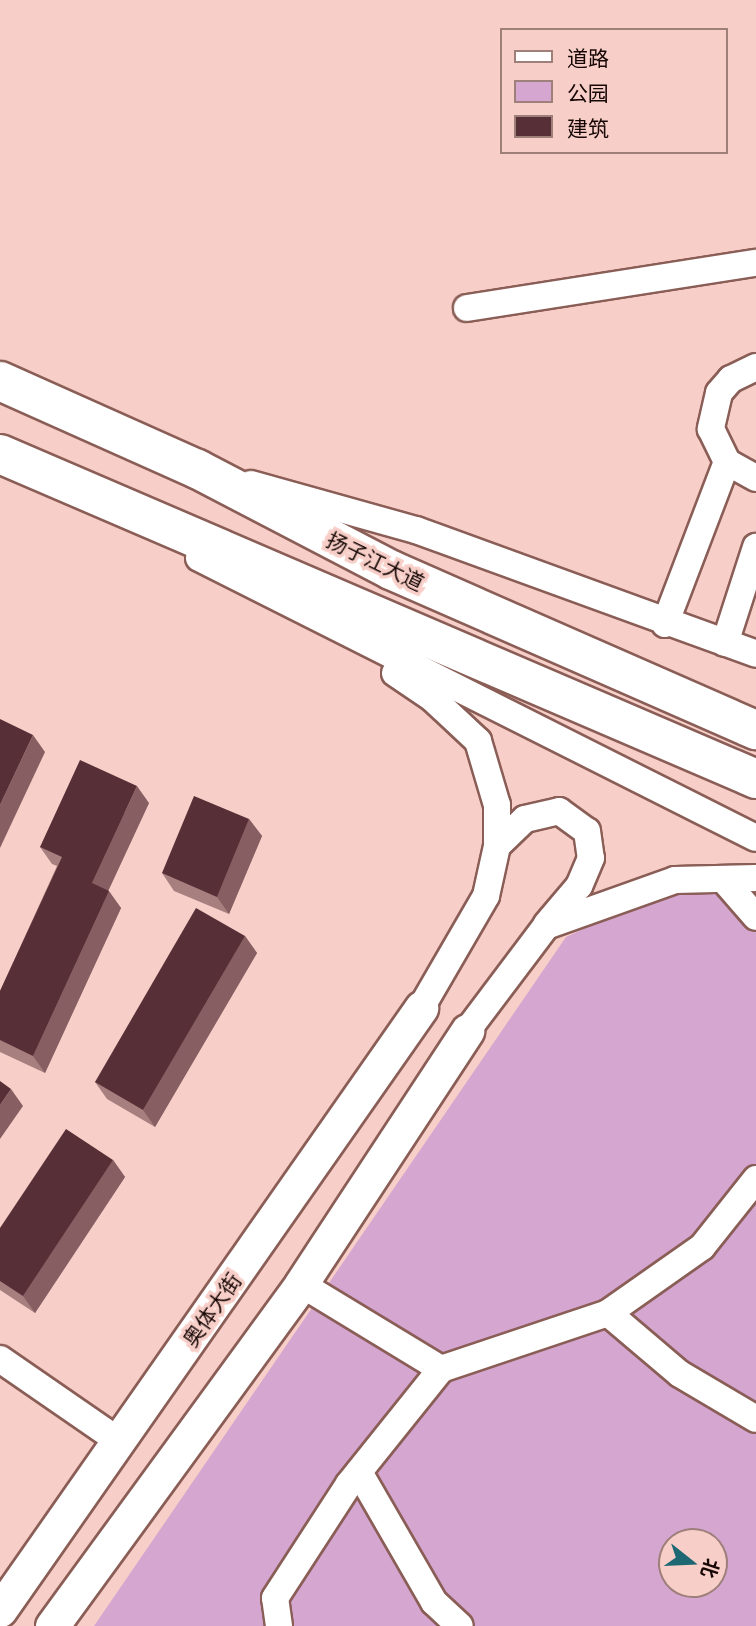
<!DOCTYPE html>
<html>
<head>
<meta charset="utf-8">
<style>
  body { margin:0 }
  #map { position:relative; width:756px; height:1626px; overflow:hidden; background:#f8cfc8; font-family:Georgia,"Noto Sans SC",serif }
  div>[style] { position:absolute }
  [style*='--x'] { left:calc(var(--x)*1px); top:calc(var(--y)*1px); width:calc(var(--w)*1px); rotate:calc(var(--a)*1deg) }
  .green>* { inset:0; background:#d4a6d0 }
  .roads { filter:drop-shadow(2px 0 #8a5e56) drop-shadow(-2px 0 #8a5e56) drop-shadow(0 2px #8a5e56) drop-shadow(0 -2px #8a5e56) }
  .minor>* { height:26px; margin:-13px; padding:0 13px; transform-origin:13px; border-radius:13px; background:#fff }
  .major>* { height:33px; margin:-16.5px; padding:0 16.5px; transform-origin:16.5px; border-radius:16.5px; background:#fff }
  .highway>* { height:38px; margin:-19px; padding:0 19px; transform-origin:19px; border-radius:19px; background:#fff }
  .wall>* { inset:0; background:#a87f7f }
  .shaded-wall>* { inset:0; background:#875f62 }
  .building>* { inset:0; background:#572f36 }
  span { translate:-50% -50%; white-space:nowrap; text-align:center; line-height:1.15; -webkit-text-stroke:7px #f8cfc8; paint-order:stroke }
  .street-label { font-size:21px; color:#160705 }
  .legend { position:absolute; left:500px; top:28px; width:228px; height:126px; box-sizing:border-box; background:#f8cfc8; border:2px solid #9e7f7a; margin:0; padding:9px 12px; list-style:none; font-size:21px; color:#160705 }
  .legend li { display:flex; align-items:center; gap:14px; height:35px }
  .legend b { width:35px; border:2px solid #9e7f7a }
  .north { position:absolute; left:658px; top:1528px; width:70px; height:70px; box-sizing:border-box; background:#f8cfc8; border:2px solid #9e7f7a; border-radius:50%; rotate:108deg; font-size:19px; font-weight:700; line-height:28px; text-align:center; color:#160705 }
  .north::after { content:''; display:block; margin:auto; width:24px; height:32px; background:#1e6873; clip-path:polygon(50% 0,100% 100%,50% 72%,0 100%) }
</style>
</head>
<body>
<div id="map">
  <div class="green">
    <i style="clip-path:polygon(evenodd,691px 891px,756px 892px,756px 1626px,94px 1626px,566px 937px,629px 908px,691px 891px,672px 1542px,714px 1542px,714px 1584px,672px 1584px,672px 1542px)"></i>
  </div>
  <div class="roads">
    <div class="minor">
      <i style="--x:467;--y:308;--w:292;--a:-8.9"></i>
      <i style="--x:756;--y:367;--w:28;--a:154"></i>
      <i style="--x:731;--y:379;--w:18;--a:131"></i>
      <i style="--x:719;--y:393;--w:37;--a:103"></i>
      <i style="--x:711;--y:429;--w:37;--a:64"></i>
      <i style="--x:727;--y:462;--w:33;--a:29"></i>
      <i style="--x:251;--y:484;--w:171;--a:15.6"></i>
      <i style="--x:416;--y:530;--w:362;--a:20"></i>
      <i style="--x:199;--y:558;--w:623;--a:26.69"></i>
      <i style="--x:665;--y:624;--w:173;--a:-69.1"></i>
      <i style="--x:725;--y:643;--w:101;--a:-72.1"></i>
      <i style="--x:395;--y:673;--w:45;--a:34"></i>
      <i style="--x:432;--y:698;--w:63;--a:43.1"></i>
      <i style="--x:478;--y:741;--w:67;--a:73.5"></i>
      <i style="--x:497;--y:805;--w:41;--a:90"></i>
      <i style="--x:497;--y:846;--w:51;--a:102.4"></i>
      <i style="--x:486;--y:896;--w:129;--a:120.1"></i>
      <i style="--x:497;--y:846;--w:39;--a:-44"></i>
      <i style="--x:525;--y:819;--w:35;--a:-13"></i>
      <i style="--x:559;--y:811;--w:34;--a:36"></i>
      <i style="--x:587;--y:831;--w:27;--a:82"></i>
      <i style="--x:591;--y:858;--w:30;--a:113"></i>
      <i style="--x:579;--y:886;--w:50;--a:130.1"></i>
      <i style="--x:723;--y:879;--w:50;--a:49"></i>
      <i style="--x:467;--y:1031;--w:131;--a:-53"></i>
      <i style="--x:546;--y:926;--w:137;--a:-19.6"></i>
      <i style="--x:675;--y:880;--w:81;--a:-1.4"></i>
      <i style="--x:301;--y:1284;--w:164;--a:31.3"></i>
      <i style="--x:608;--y:1313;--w:94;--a:40.3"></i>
      <i style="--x:680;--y:1374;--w:88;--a:30.6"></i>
      <i style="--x:0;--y:1359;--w:145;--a:34.6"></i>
      <i style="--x:359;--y:1472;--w:150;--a:60"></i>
      <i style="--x:434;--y:1602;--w:35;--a:43"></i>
      <i style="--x:279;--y:1626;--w:28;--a:-98"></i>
      <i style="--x:275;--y:1598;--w:136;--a:-57"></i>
      <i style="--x:349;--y:1484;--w:147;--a:-51.3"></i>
      <i style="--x:441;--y:1369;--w:176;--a:-18.5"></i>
      <i style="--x:608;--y:1313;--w:115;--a:-35.1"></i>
      <i style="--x:702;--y:1247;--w:87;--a:-51.5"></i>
    </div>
    <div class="major">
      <i style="--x:0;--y:1610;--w:735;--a:-55.03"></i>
      <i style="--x:52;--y:1626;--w:423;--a:-53.9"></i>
      <i style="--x:301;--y:1284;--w:303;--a:-56.7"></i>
    </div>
    <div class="highway">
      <i style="--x:0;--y:381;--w:216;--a:24.1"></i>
      <i style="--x:197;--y:469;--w:219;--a:27.5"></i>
      <i style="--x:391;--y:570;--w:399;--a:23.7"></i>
      <i style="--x:0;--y:454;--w:823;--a:23.26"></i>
    </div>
  </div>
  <div class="wall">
    <i style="clip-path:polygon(149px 803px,108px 891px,121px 908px,45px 1073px,0 1052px,0 991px,57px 866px,52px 864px,40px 847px)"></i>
    <i style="clip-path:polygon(249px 819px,262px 836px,229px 914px,174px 891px,162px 873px)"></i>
    <i style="clip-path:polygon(245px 936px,257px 953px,155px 1127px,107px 1099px,95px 1082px)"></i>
    <i style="clip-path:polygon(113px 1160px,125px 1177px,35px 1313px,0 1290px,0 1228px)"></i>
  </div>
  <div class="shaded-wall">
    <i style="clip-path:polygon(33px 735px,45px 752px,0 848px,0 805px)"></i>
    <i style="clip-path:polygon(137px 786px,149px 803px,104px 900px,92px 883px)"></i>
    <i style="clip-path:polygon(249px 819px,262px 836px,229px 914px,217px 897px)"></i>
    <i style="clip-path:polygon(109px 891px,121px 908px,45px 1073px,33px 1056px)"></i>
    <i style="clip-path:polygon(245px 936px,257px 953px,155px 1127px,143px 1110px)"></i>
    <i style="clip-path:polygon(11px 1089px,23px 1106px,0 1139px,0 1105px)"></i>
    <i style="clip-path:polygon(113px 1160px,125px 1177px,35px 1313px,23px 1296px)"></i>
  </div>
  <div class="building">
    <i style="clip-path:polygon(0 719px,33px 735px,0 805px)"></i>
    <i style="clip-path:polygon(80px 760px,137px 786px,92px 883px,109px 891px,33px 1056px,0 1040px,0 991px,62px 857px,40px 847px)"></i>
    <i style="clip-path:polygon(194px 796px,249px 819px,217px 897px,162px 873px)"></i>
    <i style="clip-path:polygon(196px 908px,245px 936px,143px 1110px,95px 1082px)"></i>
    <i style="clip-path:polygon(0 1081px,11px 1089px,0 1105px)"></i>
    <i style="clip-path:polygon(66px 1129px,113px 1160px,23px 1296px,0 1281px,0 1228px)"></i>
  </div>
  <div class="street-label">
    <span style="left:376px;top:560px;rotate:26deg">扬子江大道</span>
    <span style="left:211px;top:1309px;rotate:-55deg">奥体大街</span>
  </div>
  <ul class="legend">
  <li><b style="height:9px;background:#fff"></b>道路</li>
  <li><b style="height:19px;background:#d4a6d0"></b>公园</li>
  <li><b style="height:19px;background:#572f36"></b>建筑</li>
  </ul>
  <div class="north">北</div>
</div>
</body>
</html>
